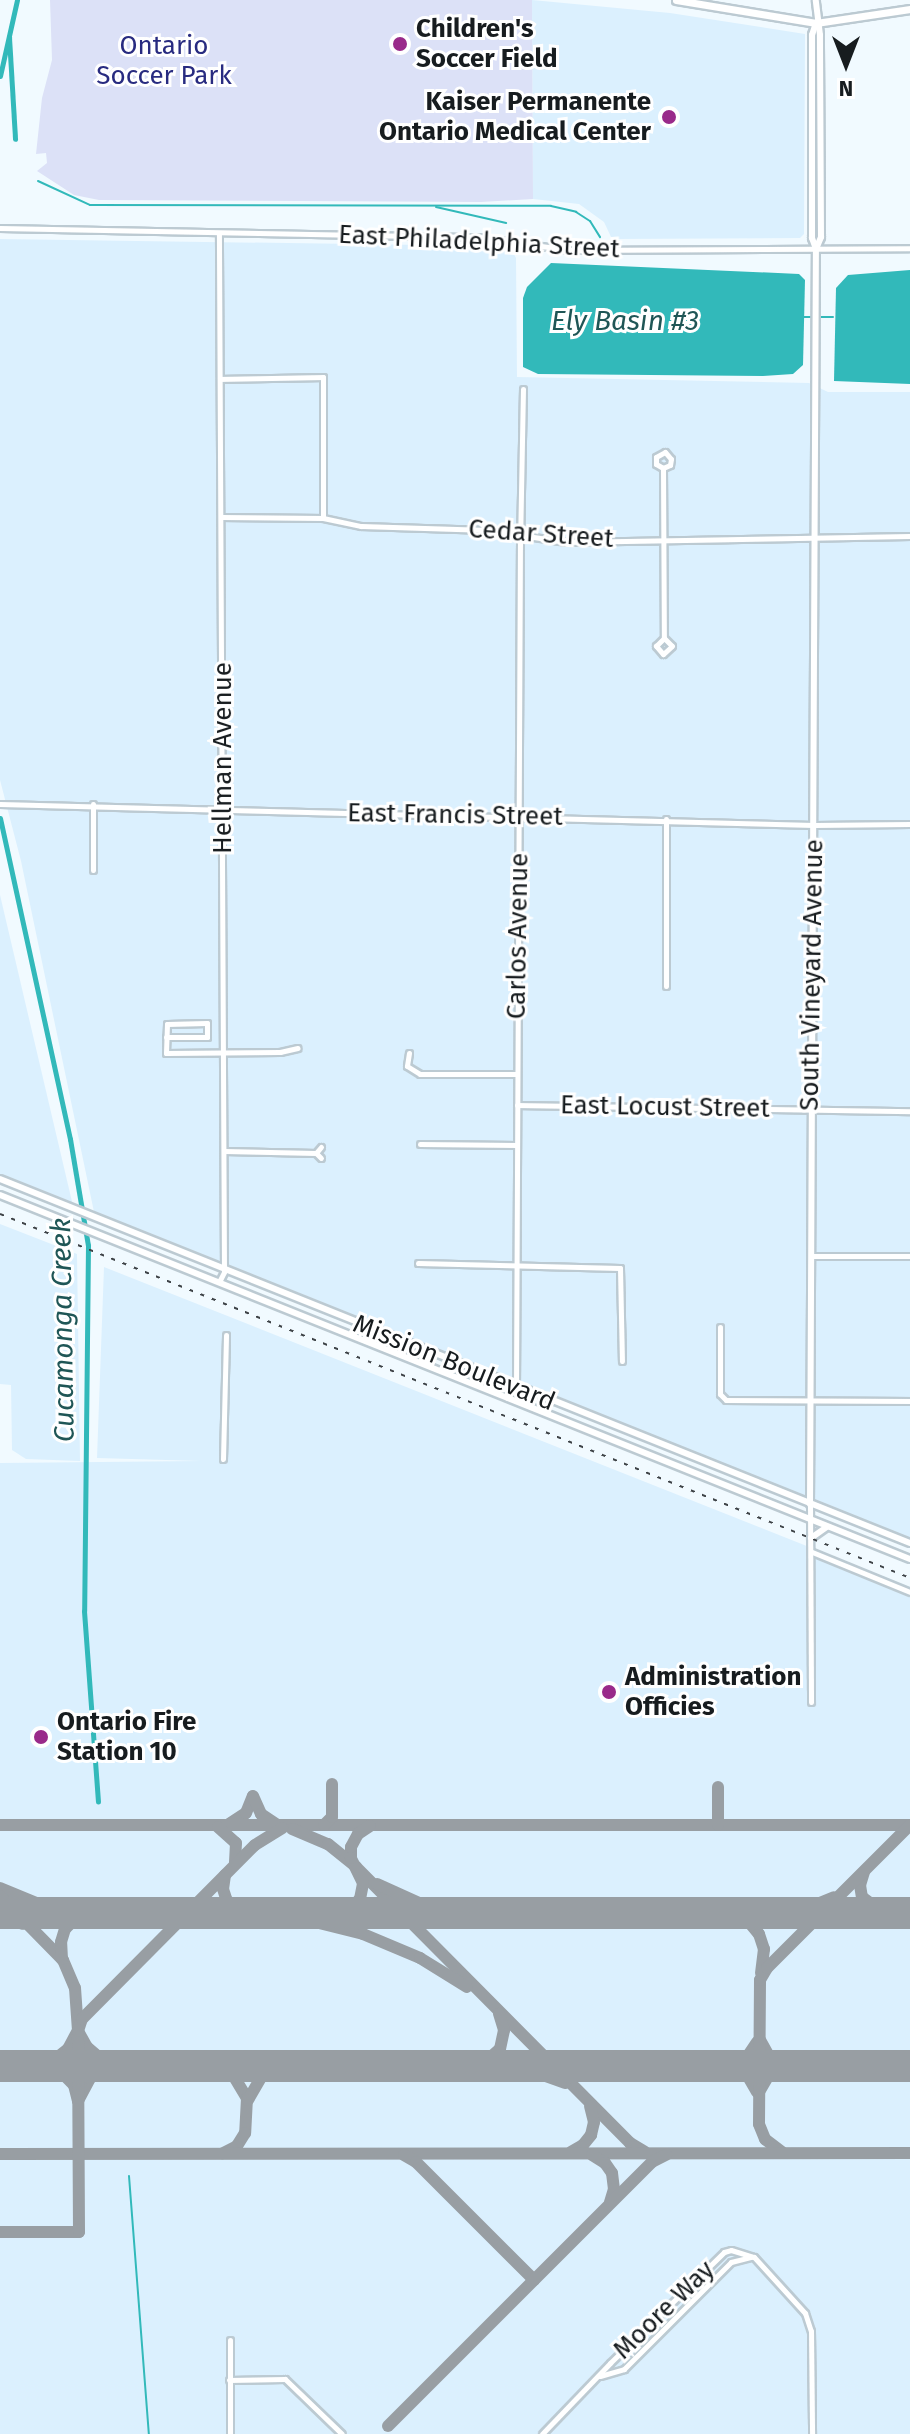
<!DOCTYPE html>
<html>
<head>
<meta charset="utf-8">
<style>
  body { margin:0 }
  #map { position:relative; width:910px; height:2434px; overflow:hidden; background:#f1faff; font-family:"Fira Sans",sans-serif }
  div>[style] { position:absolute }
  [style*='--x'] { left:calc(var(--x)*1px); top:calc(var(--y)*1px); width:calc(var(--w)*1px); rotate:calc(var(--a)*1deg) }
  .built>* { inset:0; background:#dbf0fe }
  .green>* { inset:0; background:#dce1f7 }
  .water>* { inset:0; background:#32b9ba }
  .stream>* { height:2px; margin:-1px; padding:0 1px; transform-origin:1px; border-radius:1px; background:#32b9ba }
  .canal>* { height:5px; margin:-2.5px; padding:0 2.5px; transform-origin:2.5px; border-radius:2.5px; background:#32b9ba }
  .taxiway>* { height:12px; margin:-6px; padding:0 6px; transform-origin:6px; border-radius:6px; background:#989ea3 }
  .runway>* { height:32px; margin:-16px; padding:0 16px; transform-origin:16px; border-radius:16px; background:#989ea3 }
  .roads { filter:drop-shadow(2px 0 #bccad2) drop-shadow(-2px 0 #bccad2) drop-shadow(0 2px #bccad2) drop-shadow(0 -2px #bccad2) }
  .minor>* { height:5px; margin:-2.5px; padding:0 2.5px; transform-origin:2.5px; border-radius:2.5px; background:#fff }
  .major>* { height:6px; margin:-3px; padding:0 3px; transform-origin:3px; border-radius:3px; background:#fff }
  .highway>* { height:7px; margin:-3.5px; padding:0 3.5px; transform-origin:3.5px; border-radius:3.5px; background:#fff }
  .rail>* { height:2px; margin-top:-1px; transform-origin:0; background:repeating-linear-gradient(90deg,#3e4347 0 4px,transparent 0 12px) }
  .dots>* { width:22px; height:22px; translate:-50% -50%; box-sizing:border-box; border:4px solid #fff; border-radius:50% }
  span { translate:-50% -50%; white-space:nowrap; text-align:center; line-height:1.15; -webkit-text-stroke:6px #fff; paint-order:stroke }
  .poi-label { font-size:26px; color:#171c1f; font-weight:700 }
  .left { translate:0 -50%; text-align:left }
  .right { translate:-100% -50%; text-align:right }
  .park-label { font-size:26px; color:#282b80 }
  .street-label { font-size:26px; color:#171c1f }
  .water-label { font-size:28px; color:#1f5656; font-style:italic }
  .north { position:absolute; left:806px; top:24px; width:80px; height:80px; -webkit-text-stroke:6px #fff; paint-order:stroke; rotate:180deg; font-size:22px; font-weight:700; line-height:32px; text-align:center; color:#171c1f }
  .north::after { content:''; display:block; margin:auto; width:28px; height:36px; background:#171c1f; clip-path:polygon(50% 0,100% 100%,50% 72%,0 100%) }
</style>
</head>
<body>
<div id="map">
  <div class="built">
    <i style="clip-path:polygon(532px 0,670px 13px,805px 34px,804px 234px,800px 238px,612px 239px,604px 222px,579px 204px,533px 199px)"></i>
    <i style="clip-path:polygon(0 239px,491px 246px,511px 249px,516px 258px,517px 377px,809px 383px,828px 392px,910px 392px,910px 1538px,94px 1212px,21px 861px,0 780px)"></i>
    <i style="clip-path:polygon(0 895px,73px 1206px,0 1176px)"></i>
    <i style="clip-path:polygon(0 1224px,77px 1254px,80px 1461px,26px 1459px,12px 1450px,11px 1385px,0 1384px)"></i>
    <i style="clip-path:polygon(104px 1267px,910px 1587px,910px 2434px,0 2434px,0 1463px,201px 1461px,97px 1458px)"></i>
  </div>
  <div class="green">
    <i style="clip-path:polygon(50px 0,532px 0,533px 199px,481px 202px,99px 200px,74px 195px,37px 171px,47px 163px,46px 153px,36px 154px,42px 98px,52px 60px)"></i>
  </div>
  <div class="water">
    <i style="clip-path:polygon(551px 263px,799px 274px,805px 280px,803px 365px,793px 374px,763px 376px,538px 374px,523px 367px,523px 298px,527px 287px)"></i>
    <i style="clip-path:polygon(910px 270px,910px 384px,834px 381px,836px 288px,848px 275px)"></i>
  </div>
  <div class="stream">
    <i style="--x:38;--y:181;--w:57;--a:24.8"></i>
    <i style="--x:90;--y:205;--w:461;--a:0.1"></i>
    <i style="--x:551;--y:206;--w:26;--a:13"></i>
    <i style="--x:576;--y:212;--w:17;--a:33"></i>
    <i style="--x:590;--y:221;--w:19;--a:58"></i>
    <i style="--x:436;--y:207;--w:72;--a:12.9"></i>
    <i style="--x:804;--y:317;--w:8;--a:0"></i>
    <i style="--x:818;--y:317;--w:15;--a:0"></i>
    <i style="--x:129;--y:2176;--w:259;--a:85.6"></i>
  </div>
  <div class="canal">
    <i style="--x:9;--y:37;--w:102;--a:86.6"></i>
    <i style="--x:0;--y:76;--w:78;--a:-77.4"></i>
    <i style="--x:0;--y:818;--w:329;--a:77.7"></i>
    <i style="--x:70;--y:1139;--w:108;--a:80.4"></i>
    <i style="--x:88;--y:1245;--w:366;--a:90.6"></i>
    <i style="--x:84;--y:1611;--w:191;--a:85.8"></i>
  </div>
  <div class="taxiway">
    <i style="--x:229;--y:1824;--w:20;--a:-33"></i>
    <i style="--x:246;--y:1813;--w:18;--a:-68"></i>
    <i style="--x:253;--y:1796;--w:20;--a:66"></i>
    <i style="--x:261;--y:1814;--w:18;--a:34"></i>
    <i style="--x:0;--y:1825;--w:910;--a:0"></i>
    <i style="--x:324;--y:1825;--w:11;--a:-45"></i>
    <i style="--x:332;--y:1817;--w:33;--a:-90"></i>
    <i style="--x:718;--y:1825;--w:38;--a:-90"></i>
    <i style="--x:218;--y:1827;--w:24;--a:42"></i>
    <i style="--x:236;--y:1843;--w:20;--a:93"></i>
    <i style="--x:292;--y:1829;--w:39;--a:23"></i>
    <i style="--x:328;--y:1844;--w:36;--a:39"></i>
    <i style="--x:356;--y:1867;--w:389;--a:45.2"></i>
    <i style="--x:630;--y:2143;--w:17;--a:31"></i>
    <i style="--x:864;--y:1872;--w:14;--a:107"></i>
    <i style="--x:860;--y:1885;--w:12;--a:81"></i>
    <i style="--x:862;--y:1897;--w:26;--a:37"></i>
    <i style="--x:225;--y:1875;--w:14;--a:98"></i>
    <i style="--x:223;--y:1889;--w:13;--a:72"></i>
    <i style="--x:227;--y:1901;--w:24;--a:30"></i>
    <i style="--x:377;--y:1884;--w:54;--a:24.2"></i>
    <i style="--x:426;--y:1906;--w:44;--a:9.2"></i>
    <i style="--x:0;--y:1888;--w:44;--a:22.5"></i>
    <i style="--x:41;--y:1905;--w:45;--a:10.3"></i>
    <i style="--x:0;--y:1896;--w:90;--a:45.5"></i>
    <i style="--x:63;--y:1960;--w:30;--a:67"></i>
    <i style="--x:75;--y:1988;--w:43;--a:86"></i>
    <i style="--x:78;--y:2031;--w:18;--a:61"></i>
    <i style="--x:87;--y:2047;--w:20;--a:41"></i>
    <i style="--x:102;--y:2060;--w:20;--a:18"></i>
    <i style="--x:140;--y:1913;--w:17;--a:10"></i>
    <i style="--x:157;--y:1916;--w:8;--a:50"></i>
    <i style="--x:160;--y:1913;--w:30;--a:-15"></i>
    <i style="--x:251;--y:1913;--w:56;--a:7.1"></i>
    <i style="--x:307;--y:1920;--w:58;--a:14"></i>
    <i style="--x:363;--y:1934;--w:62;--a:22.8"></i>
    <i style="--x:420;--y:1958;--w:55;--a:31.7"></i>
    <i style="--x:336;--y:1913;--w:15;--a:-16"></i>
    <i style="--x:350;--y:1909;--w:14;--a:-45"></i>
    <i style="--x:360;--y:1899;--w:16;--a:-79"></i>
    <i style="--x:363;--y:1883;--w:28;--a:-116"></i>
    <i style="--x:351;--y:1858;--w:11;--a:-90"></i>
    <i style="--x:351;--y:1847;--w:15;--a:-62"></i>
    <i style="--x:358;--y:1834;--w:14;--a:-34"></i>
    <i style="--x:726;--y:1913;--w:23;--a:20"></i>
    <i style="--x:748;--y:1921;--w:17;--a:50"></i>
    <i style="--x:759;--y:1934;--w:16;--a:72"></i>
    <i style="--x:764;--y:1949;--w:24;--a:97"></i>
    <i style="--x:782;--y:1913;--w:23;--a:-10"></i>
    <i style="--x:805;--y:1909;--w:31;--a:-22"></i>
    <i style="--x:0;--y:1916;--w:24;--a:19"></i>
    <i style="--x:62;--y:1959;--w:17;--a:-93"></i>
    <i style="--x:61;--y:1942;--w:14;--a:-73"></i>
    <i style="--x:65;--y:1929;--w:14;--a:-45"></i>
    <i style="--x:75;--y:1919;--w:20;--a:-18"></i>
    <i style="--x:760;--y:2040;--w:18;--a:61"></i>
    <i style="--x:769;--y:2056;--w:25;--a:23"></i>
    <i style="--x:549;--y:2058;--w:29;--a:16"></i>
    <i style="--x:36;--y:2066;--w:31;--a:19"></i>
    <i style="--x:65;--y:2076;--w:13;--a:45"></i>
    <i style="--x:74;--y:2085;--w:16;--a:76"></i>
    <i style="--x:78;--y:2101;--w:26;--a:-62"></i>
    <i style="--x:90;--y:2078;--w:14;--a:-34"></i>
    <i style="--x:102;--y:2070;--w:15;--a:-11"></i>
    <i style="--x:206;--y:2066;--w:28;--a:18"></i>
    <i style="--x:233;--y:2075;--w:27;--a:59"></i>
    <i style="--x:247;--y:2098;--w:35;--a:93"></i>
    <i style="--x:245;--y:2133;--w:15;--a:122"></i>
    <i style="--x:237;--y:2146;--w:16;--a:153"></i>
    <i style="--x:469;--y:2066;--w:16;--a:-14"></i>
    <i style="--x:485;--y:2062;--w:20;--a:-41"></i>
    <i style="--x:500;--y:2049;--w:19;--a:-78"></i>
    <i style="--x:504;--y:2030;--w:17;--a:-107"></i>
    <i style="--x:492;--y:2066;--w:40;--a:7.1"></i>
    <i style="--x:532;--y:2071;--w:35;--a:20"></i>
    <i style="--x:723;--y:2066;--w:26;--a:-21"></i>
    <i style="--x:747;--y:2057;--w:18;--a:-56"></i>
    <i style="--x:724;--y:2066;--w:23;--a:18"></i>
    <i style="--x:746;--y:2073;--w:22;--a:60"></i>
    <i style="--x:0;--y:2069;--w:54;--a:-8.6"></i>
    <i style="--x:53;--y:2061;--w:19;--a:-39"></i>
    <i style="--x:68;--y:2049;--w:19;--a:-62"></i>
    <i style="--x:759;--y:2092;--w:20;--a:-60"></i>
    <i style="--x:769;--y:2075;--w:22;--a:-24"></i>
    <i style="--x:248;--y:2100;--w:28;--a:-60"></i>
    <i style="--x:262;--y:2076;--w:28;--a:-21"></i>
    <i style="--x:571;--y:2152;--w:14;--a:-30"></i>
    <i style="--x:583;--y:2145;--w:13;--a:-51"></i>
    <i style="--x:591;--y:2135;--w:13;--a:-77"></i>
    <i style="--x:594;--y:2122;--w:16;--a:-104"></i>
    <i style="--x:782;--y:2152;--w:21;--a:-143"></i>
    <i style="--x:765;--y:2139;--w:16;--a:-112"></i>
    <i style="--x:759;--y:2124;--w:144;--a:-89.6"></i>
    <i style="--x:760;--y:1980;--w:14;--a:-60"></i>
    <i style="--x:767;--y:1968;--w:202;--a:-45"></i>
    <i style="--x:0;--y:2154;--w:910;--a:-0.06"></i>
    <i style="--x:404;--y:2155;--w:14;--a:30"></i>
    <i style="--x:416;--y:2162;--w:167;--a:45"></i>
    <i style="--x:592;--y:2155;--w:15;--a:32"></i>
    <i style="--x:605;--y:2163;--w:12;--a:55"></i>
    <i style="--x:612;--y:2173;--w:16;--a:83"></i>
    <i style="--x:614;--y:2189;--w:14;--a:107"></i>
    <i style="--x:0;--y:2232;--w:79;--a:0"></i>
    <i style="--x:79;--y:2232;--w:201;--a:-90.3"></i>
    <i style="--x:78;--y:2031;--w:13;--a:-72"></i>
    <i style="--x:82;--y:2019;--w:245;--a:-45.2"></i>
    <i style="--x:255;--y:1845;--w:32;--a:-32"></i>
    <i style="--x:388;--y:2426;--w:373;--a:-45"></i>
    <i style="--x:652;--y:2162;--w:16;--a:-27"></i>
  </div>
  <div class="runway">
    <i style="--x:0;--y:1913;--w:910;--a:0"></i>
    <i style="--x:0;--y:2066;--w:910;--a:0"></i>
  </div>
  <div class="roads">
    <div class="minor">
      <i style="--x:0;--y:228;--w:479;--a:1.1"></i>
      <i style="--x:479;--y:237;--w:91;--a:8.2"></i>
      <i style="--x:569;--y:250;--w:341;--a:-0.3"></i>
      <i style="--x:220;--y:379;--w:103;--a:-1.1"></i>
      <i style="--x:323;--y:377;--w:141;--a:90"></i>
      <i style="--x:663;--y:468;--w:8;--a:-150"></i>
      <i style="--x:656;--y:464;--w:7;--a:-90"></i>
      <i style="--x:656;--y:457;--w:10;--a:-29"></i>
      <i style="--x:665;--y:452;--w:9;--a:49"></i>
      <i style="--x:671;--y:459;--w:6;--a:99"></i>
      <i style="--x:670;--y:465;--w:8;--a:157"></i>
      <i style="--x:663;--y:468;--w:170;--a:89.7"></i>
      <i style="--x:664;--y:638;--w:11;--a:45"></i>
      <i style="--x:672;--y:646;--w:12;--a:138"></i>
      <i style="--x:663;--y:654;--w:11;--a:-131"></i>
      <i style="--x:656;--y:646;--w:11;--a:-45"></i>
      <i style="--x:221;--y:517;--w:102;--a:0.6"></i>
      <i style="--x:323;--y:518;--w:39;--a:12"></i>
      <i style="--x:361;--y:526;--w:127;--a:1.8"></i>
      <i style="--x:488;--y:530;--w:79;--a:8.7"></i>
      <i style="--x:566;--y:542;--w:344;--a:-1"></i>
      <i style="--x:0;--y:804;--w:814;--a:1.48"></i>
      <i style="--x:814;--y:825;--w:96;--a:-0.6"></i>
      <i style="--x:93;--y:804;--w:66;--a:90"></i>
      <i style="--x:666;--y:819;--w:167;--a:90"></i>
      <i style="--x:166;--y:1037;--w:41;--a:0"></i>
      <i style="--x:207;--y:1037;--w:14;--a:-90"></i>
      <i style="--x:207;--y:1023;--w:40;--a:178.6"></i>
      <i style="--x:167;--y:1024;--w:29;--a:92"></i>
      <i style="--x:166;--y:1053;--w:114;--a:-0.5"></i>
      <i style="--x:280;--y:1052;--w:18;--a:-13"></i>
      <i style="--x:409;--y:1053;--w:13;--a:99"></i>
      <i style="--x:407;--y:1066;--w:15;--a:32"></i>
      <i style="--x:420;--y:1074;--w:97;--a:0"></i>
      <i style="--x:517;--y:1105;--w:393;--a:0.9"></i>
      <i style="--x:420;--y:1144;--w:97;--a:0.6"></i>
      <i style="--x:321;--y:1147;--w:8;--a:130"></i>
      <i style="--x:316;--y:1153;--w:7;--a:45"></i>
      <i style="--x:224;--y:1151;--w:92;--a:1.2"></i>
      <i style="--x:811;--y:1256;--w:99;--a:0"></i>
      <i style="--x:418;--y:1263;--w:202;--a:1.4"></i>
      <i style="--x:620;--y:1268;--w:93;--a:88.8"></i>
      <i style="--x:219;--y:1282;--w:11;--a:-63"></i>
      <i style="--x:224;--y:1272;--w:1039;--a:-90.28"></i>
      <i style="--x:720;--y:1327;--w:67;--a:90"></i>
      <i style="--x:720;--y:1394;--w:8;--a:45"></i>
      <i style="--x:726;--y:1400;--w:184;--a:0.3"></i>
      <i style="--x:516;--y:1386;--w:841;--a:-89.73"></i>
      <i style="--x:520;--y:545;--w:156;--a:-88.9"></i>
      <i style="--x:223;--y:1459;--w:124;--a:-88.6"></i>
      <i style="--x:810;--y:1504;--w:198;--a:89.7"></i>
      <i style="--x:812;--y:1552;--w:106;--a:22.2"></i>
      <i style="--x:600;--y:2376;--w:25;--a:-16"></i>
      <i style="--x:624;--y:2369;--w:151;--a:-45"></i>
      <i style="--x:731;--y:2262;--w:21;--a:-14"></i>
      <i style="--x:229;--y:2380;--w:56;--a:-1"></i>
      <i style="--x:285;--y:2379;--w:79;--a:44"></i>
      <i style="--x:230;--y:2434;--w:94;--a:-90"></i>
      <i style="--x:542;--y:2434;--w:98;--a:-46.2"></i>
      <i style="--x:610;--y:2363;--w:159;--a:-44.2"></i>
      <i style="--x:724;--y:2252;--w:7;--a:-16"></i>
      <i style="--x:731;--y:2250;--w:24;--a:17"></i>
      <i style="--x:754;--y:2257;--w:76;--a:47.7"></i>
      <i style="--x:805;--y:2313;--w:19;--a:72"></i>
      <i style="--x:811;--y:2331;--w:103;--a:89.4"></i>
    </div>
    <div class="major">
      <i style="--x:816;--y:249;--w:13;--a:-67"></i>
      <i style="--x:821;--y:237;--w:202;--a:-90.3"></i>
      <i style="--x:820;--y:35;--w:35;--a:-97"></i>
      <i style="--x:0;--y:1179;--w:980;--a:21.8"></i>
      <i style="--x:0;--y:1195;--w:980;--a:21.8"></i>
      <i style="--x:810;--y:1504;--w:1255;--a:-89.73"></i>
      <i style="--x:816;--y:249;--w:12;--a:-110"></i>
      <i style="--x:812;--y:238;--w:203;--a:-90"></i>
      <i style="--x:812;--y:35;--w:13;--a:-72"></i>
      <i style="--x:811;--y:1538;--w:19;--a:-35"></i>
    </div>
    <div class="highway">
      <i style="--x:676;--y:0;--w:142;--a:9.3"></i>
      <i style="--x:816;--y:23;--w:95;--a:-8.5"></i>
    </div>
  </div>
  <div class="rail">
    <i style="--x:0;--y:1214;--w:980;--a:21.8"></i>
  </div>
  <div class="dots">
    <i style="left:400px;top:44px;background:#992a8a"></i>
    <i style="left:669px;top:117px;background:#992a8a"></i>
    <i style="left:609px;top:1692px;background:#992a8a"></i>
    <i style="left:41px;top:1737px;background:#992a8a"></i>
  </div>
  <div class="poi-label">
    <span class="left" style="left:416px;top:44px">Children's<br>Soccer Field</span>
    <span class="right" style="left:651px;top:117px">Kaiser Permanente<br>Ontario Medical Center</span>
    <span class="left" style="left:625px;top:1692px">Administration<br>Officies</span>
    <span class="left" style="left:57px;top:1737px">Ontario Fire<br>Station 10</span>
  </div>
  <div class="park-label">
    <span style="left:164px;top:61px">Ontario<br>Soccer Park</span>
  </div>
  <div class="street-label">
    <span style="left:479px;top:242px;rotate:3deg">East Philadelphia Street</span>
    <span style="left:541px;top:534px;rotate:4deg">Cedar Street</span>
    <span style="left:223px;top:758px;rotate:-90deg">Hellman Avenue</span>
    <span style="left:455px;top:815px;rotate:1deg">East Francis Street</span>
    <span style="left:518px;top:936px;rotate:-89deg">Carlos Avenue</span>
    <span style="left:812px;top:975px;rotate:-89deg">South Vineyard Avenue</span>
    <span style="left:665px;top:1107px;rotate:1deg">East Locust Street</span>
    <span style="left:454px;top:1363px;rotate:22deg">Mission Boulevard</span>
    <span style="left:664px;top:2310px;rotate:-44deg">Moore Way</span>
  </div>
  <div class="water-label">
    <span style="left:625px;top:321px">Ely Basin #3</span>
    <span style="left:63px;top:1330px;rotate:-91deg">Cucamonga Creek</span>
  </div>
  <div class="north">N</div>
</div>
</body>
</html>
